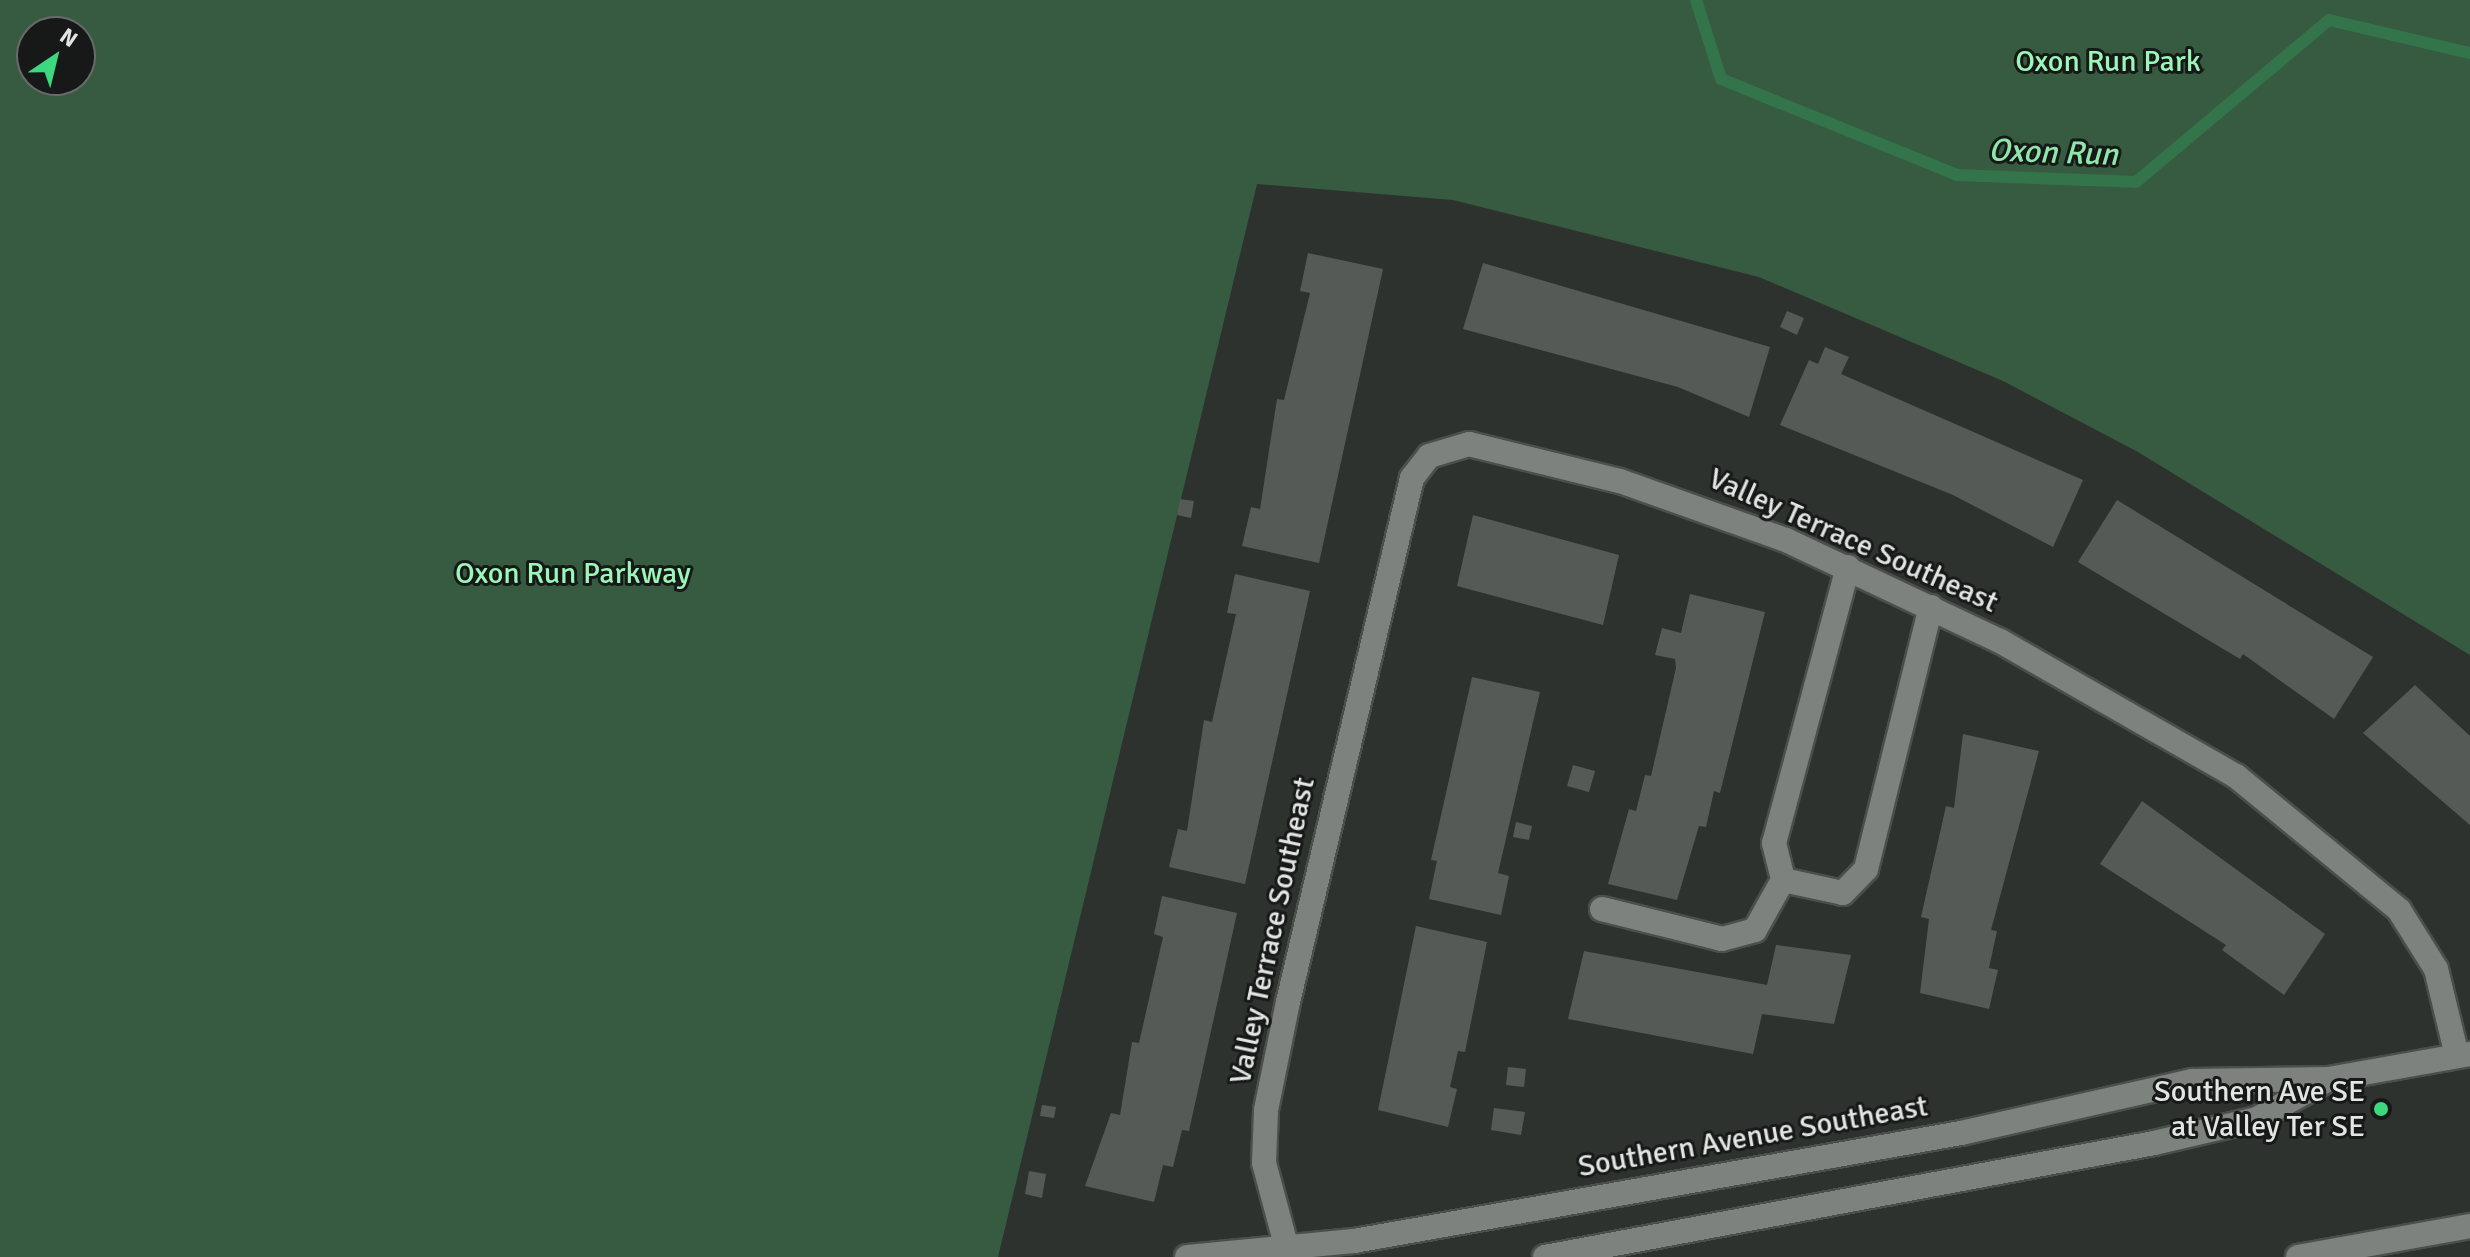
<!DOCTYPE html>
<html>
<head>
<meta charset="utf-8">
<style>
  body { margin:0 }
  #map { position:relative; width:2470px; height:1257px; overflow:hidden; background:#2e322f; font-family:Signika,sans-serif }
  div>[style] { position:absolute }
  [style*='--x'] { left:calc(var(--x)*1px); top:calc(var(--y)*1px); width:calc(var(--w)*1px); rotate:calc(var(--a)*1deg) }
  .green>* { inset:0; background:#365b41 }
  .stream>* { height:12px; margin:-6px; padding:0 6px; transform-origin:6px; border-radius:6px; background:#34744a }
  .building>* { inset:0; background:#565a57 }
  .roads { filter:drop-shadow(2px 0 #4b4f4c) drop-shadow(-2px 0 #4b4f4c) drop-shadow(0 2px #4b4f4c) drop-shadow(0 -2px #4b4f4c) }
  .lane>* { height:24px; margin:-12px; padding:0 12px; transform-origin:12px; border-radius:12px; background:#7d827e }
  .street>* { height:24px; margin:-12px; padding:0 12px; transform-origin:12px; border-radius:12px; background:#7d827e }
  .secondary>* { height:24px; margin:-12px; padding:0 12px; transform-origin:12px; border-radius:12px; background:#7d827e }
  .dots>* { width:22px; height:22px; translate:-50% -50%; box-sizing:border-box; border:4px solid #171918; border-radius:50% }
  span { translate:-50% -50%; white-space:nowrap; text-align:center; line-height:1.15; -webkit-text-stroke:6px #171918; paint-order:stroke }
  .park-label { font-size:30px; color:#9bf6b7 }
  .street-label { font-size:30px; color:#e2e5e3 }
  .poi-label { font-size:30px; color:#e2e5e3 }
  .right { translate:-100% -50%; text-align:right }
  .water-label { font-size:32px; color:#8ce7a9; font-style:italic }
  .north { position:absolute; left:16px; top:16px; width:80px; height:80px; box-sizing:border-box; background:#171918; border:2px solid #686b69; border-radius:50%; rotate:35deg; font-size:22px; font-weight:700; line-height:32px; text-align:center; color:#e2e5e3 }
  .north::after { content:''; display:block; margin:auto; width:28px; height:36px; background:#3cd77e; clip-path:polygon(50% 0,100% 100%,50% 72%,0 100%) }
</style>
</head>
<body>
<div id="map">
  <div class="green">
    <i style="clip-path:polygon(evenodd,0 0,2470px 0,2470px 655px,2138px 452px,2003px 381px,1759px 277px,1453px 200px,1257px 184px,998px 1257px,0 1257px,0 0,32px 32px,80px 32px,80px 80px,32px 80px,32px 32px)"></i>
  </div>
  <div class="stream">
    <i style="--x:1696;--y:0;--w:83;--a:72.4"></i>
    <i style="--x:1721;--y:79;--w:255;--a:22.1"></i>
    <i style="--x:1957;--y:175;--w:179;--a:2.2"></i>
    <i style="--x:2136;--y:182;--w:252;--a:-40"></i>
    <i style="--x:2329;--y:20;--w:145;--a:13.2"></i>
  </div>
  <div class="building">
    <i style="clip-path:polygon(1308px 253px,1383px 269px,1319px 563px,1242px 546px,1251px 507px,1260px 509px,1277px 399px,1284px 400px,1310px 293px,1300px 291px)"></i>
    <i style="clip-path:polygon(1483px 263px,1770px 347px,1749px 417px,1678px 387px,1463px 329px)"></i>
    <i style="clip-path:polygon(1787px 311px,1804px 318px,1797px 335px,1780px 327px)"></i>
    <i style="clip-path:polygon(1825px 347px,1849px 357px,1841px 374px,2083px 480px,2053px 547px,1953px 495px,1780px 425px,1809px 360px,1818px 364px)"></i>
    <i style="clip-path:polygon(1180px 499px,1194px 501px,1191px 518px,1177px 515px)"></i>
    <i style="clip-path:polygon(2117px 500px,2373px 657px,2334px 719px,2243px 654px,2240px 659px,2078px 562px)"></i>
    <i style="clip-path:polygon(1473px 515px,1619px 555px,1603px 625px,1457px 586px)"></i>
    <i style="clip-path:polygon(1235px 574px,1310px 591px,1245px 884px,1169px 867px,1178px 829px,1187px 831px,1204px 720px,1212px 722px,1236px 614px,1227px 613px)"></i>
    <i style="clip-path:polygon(1690px 594px,1765px 612px,1720px 793px,1714px 791px,1706px 827px,1699px 826px,1677px 900px,1608px 884px,1629px 809px,1636px 811px,1645px 775px,1651px 776px,1676px 668px,1675px 659px,1655px 655px,1662px 628px,1681px 633px)"></i>
    <i style="clip-path:polygon(1472px 677px,1540px 692px,1498px 873px,1509px 876px,1501px 915px,1429px 899px,1437px 861px,1431px 860px)"></i>
    <i style="clip-path:polygon(2415px 685px,2470px 736px,2470px 825px,2363px 733px)"></i>
    <i style="clip-path:polygon(1963px 734px,2039px 751px,1991px 930px,1997px 931px,1989px 968px,1998px 970px,1989px 1009px,1920px 993px,1929px 919px,1921px 917px,1946px 806px,1954px 808px)"></i>
    <i style="clip-path:polygon(1573px 765px,1595px 771px,1589px 792px,1567px 786px)"></i>
    <i style="clip-path:polygon(2142px 801px,2325px 934px,2284px 995px,2222px 950px,2226px 945px,2100px 864px)"></i>
    <i style="clip-path:polygon(1516px 822px,1532px 826px,1529px 840px,1513px 837px)"></i>
    <i style="clip-path:polygon(1162px 896px,1237px 913px,1189px 1131px,1182px 1130px,1173px 1167px,1163px 1165px,1154px 1202px,1085px 1186px,1111px 1113px,1120px 1115px,1132px 1042px,1139px 1043px,1163px 937px,1154px 934px)"></i>
    <i style="clip-path:polygon(1416px 926px,1487px 942px,1465px 1052px,1458px 1051px,1450px 1087px,1457px 1089px,1448px 1127px,1378px 1110px)"></i>
    <i style="clip-path:polygon(1776px 945px,1851px 955px,1834px 1024px,1762px 1014px,1753px 1054px,1568px 1019px,1584px 951px,1767px 985px)"></i>
    <i style="clip-path:polygon(1508px 1067px,1526px 1069px,1524px 1087px,1506px 1085px)"></i>
    <i style="clip-path:polygon(1042px 1105px,1056px 1107px,1054px 1118px,1040px 1116px)"></i>
    <i style="clip-path:polygon(1494px 1108px,1525px 1112px,1521px 1135px,1491px 1130px)"></i>
    <i style="clip-path:polygon(1029px 1171px,1046px 1174px,1042px 1198px,1025px 1194px)"></i>
  </div>
  <div class="roads">
    <div class="lane">
      <i style="--x:1848;--y:567;--w:286;--a:105"></i>
      <i style="--x:1774;--y:843;--w:38;--a:76"></i>
      <i style="--x:1783;--y:880;--w:61;--a:12.2"></i>
      <i style="--x:1843;--y:893;--w:33;--a:-46"></i>
      <i style="--x:1866;--y:869;--w:270;--a:-76.1"></i>
      <i style="--x:1602;--y:909;--w:124;--a:14"></i>
      <i style="--x:1722;--y:939;--w:34;--a:-15"></i>
      <i style="--x:1755;--y:930;--w:57;--a:-60.8"></i>
      <i style="--x:2298;--y:1257;--w:175;--a:-10.2"></i>
    </div>
    <div class="street">
      <i style="--x:1286;--y:1245;--w:85;--a:-105"></i>
      <i style="--x:1264;--y:1163;--w:53;--a:-87.8"></i>
      <i style="--x:1266;--y:1110;--w:110;--a:-78.5"></i>
      <i style="--x:1288;--y:1002;--w:538;--a:-76.69"></i>
      <i style="--x:1412;--y:478;--w:28;--a:-52"></i>
      <i style="--x:1429;--y:456;--w:42;--a:-16.7"></i>
      <i style="--x:1469;--y:444;--w:155;--a:13.8"></i>
      <i style="--x:1620;--y:481;--w:176;--a:19.6"></i>
      <i style="--x:1786;--y:540;--w:237;--a:25.3"></i>
      <i style="--x:2000;--y:641;--w:272;--a:29.8"></i>
      <i style="--x:2236;--y:776;--w:211;--a:39.4"></i>
      <i style="--x:2399;--y:910;--w:70;--a:57.9"></i>
      <i style="--x:2436;--y:969;--w:89;--a:76.4"></i>
    </div>
    <div class="secondary">
      <i style="--x:1187;--y:1257;--w:168;--a:-5.5"></i>
      <i style="--x:1354;--y:1241;--w:617;--a:-10.09"></i>
      <i style="--x:1961;--y:1133;--w:237;--a:-12.7"></i>
      <i style="--x:2192;--y:1081;--w:137;--a:-0.8"></i>
      <i style="--x:2329;--y:1079;--w:143;--a:-10.1"></i>
      <i style="--x:1545;--y:1257;--w:620;--a:-10.6"></i>
      <i style="--x:2154;--y:1143;--w:106;--a:-13.1"></i>
      <i style="--x:2257;--y:1119;--w:80;--a:-29.1"></i>
    </div>
  </div>
  <div class="dots">
    <i style="left:2381px;top:1109px;background:#3cd77e"></i>
  </div>
  <div class="park-label">
    <span style="left:2108px;top:62px">Oxon Run Park</span>
    <span style="left:573px;top:574px">Oxon Run Parkway</span>
  </div>
  <div class="street-label">
    <span style="left:1853px;top:541px;rotate:24deg">Valley Terrace Southeast</span>
    <span style="left:1273px;top:931px;rotate:-78deg">Valley Terrace Southeast</span>
    <span style="left:1753px;top:1137px;rotate:-10deg">Southern Avenue Southeast</span>
  </div>
  <div class="poi-label">
    <span class="right" style="left:2365px;top:1109px">Southern Ave SE<br>at Valley Ter SE</span>
  </div>
  <div class="water-label">
    <span style="left:2053px;top:153px;rotate:2deg">Oxon Run</span>
  </div>
  <div class="north">N</div>
</div>
</body>
</html>
